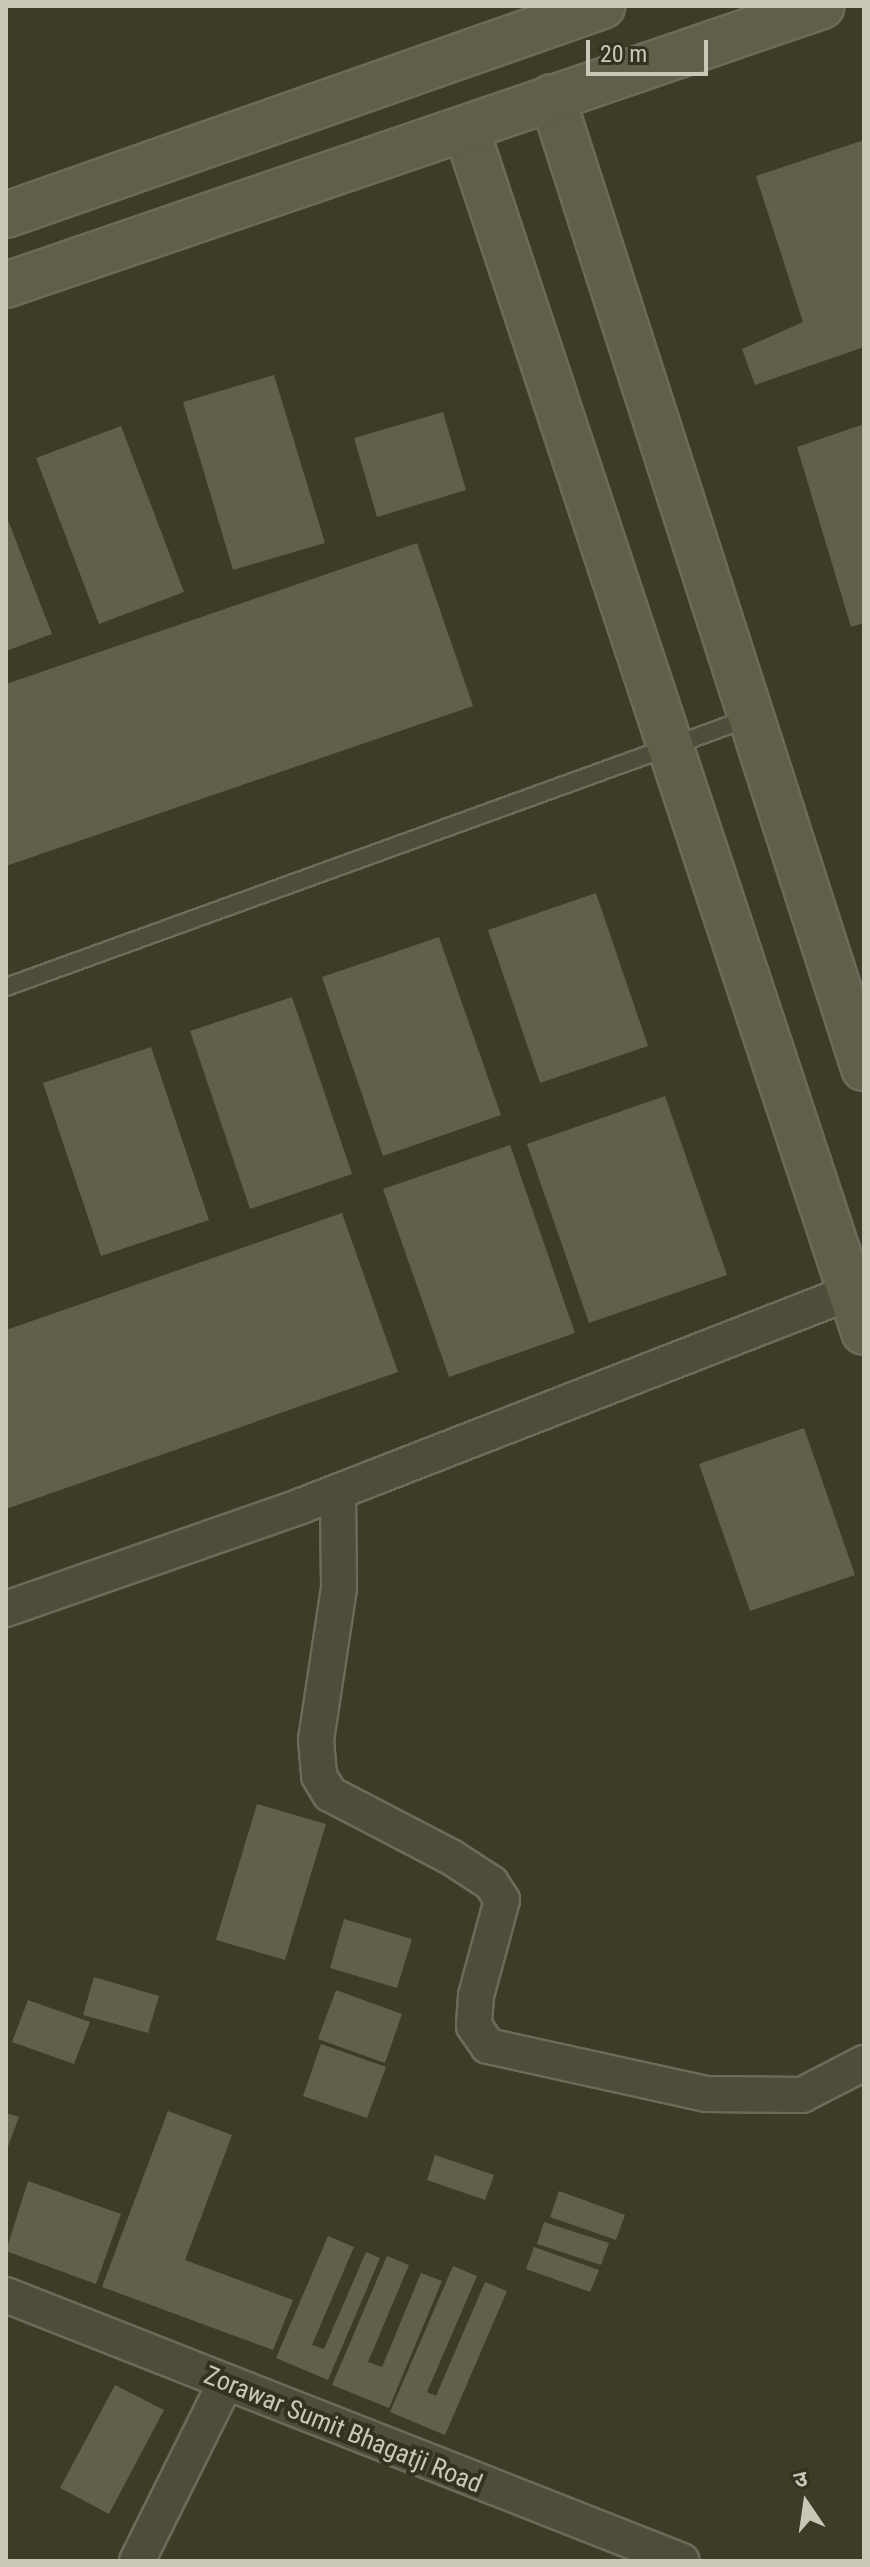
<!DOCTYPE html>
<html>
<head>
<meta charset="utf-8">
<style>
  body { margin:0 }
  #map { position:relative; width:870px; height:2567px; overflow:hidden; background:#3e3b27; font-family:"Roboto Condensed","Noto Sans Devanagari",sans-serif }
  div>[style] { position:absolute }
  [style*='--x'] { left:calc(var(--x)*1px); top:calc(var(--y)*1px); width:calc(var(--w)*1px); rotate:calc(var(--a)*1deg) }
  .building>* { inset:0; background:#626048 }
  .roads { filter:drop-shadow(2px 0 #6c6a59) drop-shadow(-2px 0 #6c6a59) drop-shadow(0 2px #6c6a59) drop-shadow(0 -2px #6c6a59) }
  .lane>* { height:16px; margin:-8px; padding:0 8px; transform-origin:8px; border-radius:8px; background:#4e4c3b }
  .street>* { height:34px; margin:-17px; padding:0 17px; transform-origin:17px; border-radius:17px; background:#4e4c3b }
  .secondary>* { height:44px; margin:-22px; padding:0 22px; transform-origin:22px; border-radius:22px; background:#615f49 }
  span { translate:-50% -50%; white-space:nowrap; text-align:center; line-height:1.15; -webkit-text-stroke:8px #343120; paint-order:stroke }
  .street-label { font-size:26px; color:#c9c8b7 }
  .frame { position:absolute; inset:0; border:8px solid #c9c8b7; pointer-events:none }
  .north { position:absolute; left:766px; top:2463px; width:80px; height:80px; -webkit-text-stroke:6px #343120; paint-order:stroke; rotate:347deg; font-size:22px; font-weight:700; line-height:32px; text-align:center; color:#c9c8b7 }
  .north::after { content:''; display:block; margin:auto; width:28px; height:36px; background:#c9c8b7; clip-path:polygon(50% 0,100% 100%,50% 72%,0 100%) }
  .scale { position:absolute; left:586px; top:40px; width:122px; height:36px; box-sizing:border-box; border:4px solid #c9c8b7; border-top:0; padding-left:10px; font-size:24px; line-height:28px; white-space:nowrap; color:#c9c8b7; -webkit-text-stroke:6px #343120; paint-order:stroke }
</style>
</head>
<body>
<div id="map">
  <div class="building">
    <i style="clip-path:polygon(864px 140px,864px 347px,755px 385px,742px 349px,803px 322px,756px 176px)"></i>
    <i style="clip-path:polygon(274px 375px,325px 543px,233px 570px,183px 402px)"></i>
    <i style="clip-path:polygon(443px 412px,466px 490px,377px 517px,354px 438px)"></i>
    <i style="clip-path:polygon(864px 424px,864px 623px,851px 627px,797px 447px)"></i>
    <i style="clip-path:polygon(121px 426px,184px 592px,99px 624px,36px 458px)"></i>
    <i style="clip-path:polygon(6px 515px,52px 634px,6px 651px)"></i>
    <i style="clip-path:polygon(417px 543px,473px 706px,6px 866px,6px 684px)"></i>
    <i style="clip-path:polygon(596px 893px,648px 1046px,540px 1083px,488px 930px)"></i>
    <i style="clip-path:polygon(439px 937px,501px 1115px,383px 1156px,322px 977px)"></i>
    <i style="clip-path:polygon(292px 997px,352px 1174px,250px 1209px,190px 1031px)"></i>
    <i style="clip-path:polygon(151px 1047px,209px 1220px,101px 1256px,43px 1083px)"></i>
    <i style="clip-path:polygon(665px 1096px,727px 1275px,589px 1323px,527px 1144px)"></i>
    <i style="clip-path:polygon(510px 1145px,575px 1333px,449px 1377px,383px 1189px)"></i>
    <i style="clip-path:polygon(342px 1213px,398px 1372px,6px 1509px,6px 1330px)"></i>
    <i style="clip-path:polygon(804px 1428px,855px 1575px,750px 1611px,699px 1464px)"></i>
    <i style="clip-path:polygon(257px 1804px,326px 1824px,285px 1960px,216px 1940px)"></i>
    <i style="clip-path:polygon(344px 1919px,412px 1939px,397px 1988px,330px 1968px)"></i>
    <i style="clip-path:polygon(94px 1977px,159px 1996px,148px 2033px,83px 2015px)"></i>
    <i style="clip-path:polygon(336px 1990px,402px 2014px,385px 2063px,318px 2039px)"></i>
    <i style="clip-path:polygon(28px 2000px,90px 2022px,74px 2064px,12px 2042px)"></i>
    <i style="clip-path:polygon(321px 2044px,386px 2067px,367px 2118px,303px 2096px)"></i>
    <i style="clip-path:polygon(168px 2111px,232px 2135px,185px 2260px,293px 2300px,273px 2350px,102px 2287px)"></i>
    <i style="clip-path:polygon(6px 2113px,19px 2117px,6px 2152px)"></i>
    <i style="clip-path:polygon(435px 2155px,494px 2175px,485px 2200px,427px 2180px)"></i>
    <i style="clip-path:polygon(28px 2181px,121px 2214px,96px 2284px,6px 2251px)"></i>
    <i style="clip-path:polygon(559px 2191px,625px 2215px,616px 2240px,550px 2217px)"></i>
    <i style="clip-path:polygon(544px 2222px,609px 2243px,601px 2265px,537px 2244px)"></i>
    <i style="clip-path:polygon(328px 2236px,354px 2247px,312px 2345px,324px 2349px,366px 2252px,380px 2258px,328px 2380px,276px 2358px)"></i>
    <i style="clip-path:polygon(534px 2247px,599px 2270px,590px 2292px,526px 2269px)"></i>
    <i style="clip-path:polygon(387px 2256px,409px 2265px,368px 2362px,382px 2367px,421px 2273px,442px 2281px,389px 2408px,332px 2385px)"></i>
    <i style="clip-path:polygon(453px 2266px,477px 2276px,427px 2392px,436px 2396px,485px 2282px,507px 2291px,445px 2435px,390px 2412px)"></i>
    <i style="clip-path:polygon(115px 2385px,164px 2410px,109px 2514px,60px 2488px)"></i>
  </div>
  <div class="roads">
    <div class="lane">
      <i style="--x:6;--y:987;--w:790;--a:-19.9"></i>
    </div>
    <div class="street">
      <i style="--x:338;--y:1492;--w:96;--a:89.4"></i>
      <i style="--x:339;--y:1588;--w:154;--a:98.6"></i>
      <i style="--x:316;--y:1740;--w:36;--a:85"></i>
      <i style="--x:319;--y:1776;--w:21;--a:59"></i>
      <i style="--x:330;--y:1794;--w:136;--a:27.5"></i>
      <i style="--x:451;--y:1857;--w:48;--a:33"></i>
      <i style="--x:491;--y:1883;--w:20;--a:57"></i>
      <i style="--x:502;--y:1900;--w:99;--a:105.2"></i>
      <i style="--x:476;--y:1996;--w:30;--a:94"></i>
      <i style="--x:474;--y:2026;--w:24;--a:55"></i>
      <i style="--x:488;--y:2046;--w:224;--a:12.4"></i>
      <i style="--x:707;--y:2094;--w:95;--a:0.6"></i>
      <i style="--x:802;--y:2095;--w:70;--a:-27.3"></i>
      <i style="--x:6;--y:1609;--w:312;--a:-19.2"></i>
      <i style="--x:301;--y:1506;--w:604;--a:-21.26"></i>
      <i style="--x:6;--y:2295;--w:726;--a:21.48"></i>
      <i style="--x:137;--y:2561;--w:198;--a:-63.6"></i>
    </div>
    <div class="secondary">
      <i style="--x:552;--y:97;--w:1020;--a:72.19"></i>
      <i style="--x:466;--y:129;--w:1267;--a:71.69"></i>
      <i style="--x:6;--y:215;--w:632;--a:-19.32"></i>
      <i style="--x:6;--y:285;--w:862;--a:-18.88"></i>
    </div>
  </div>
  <div class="street-label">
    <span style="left:343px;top:2430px;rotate:22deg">Zorawar Sumit Bhagatji Road</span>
  </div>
  <div class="frame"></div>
  <div class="north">उ</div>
  <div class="scale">20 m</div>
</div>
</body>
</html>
